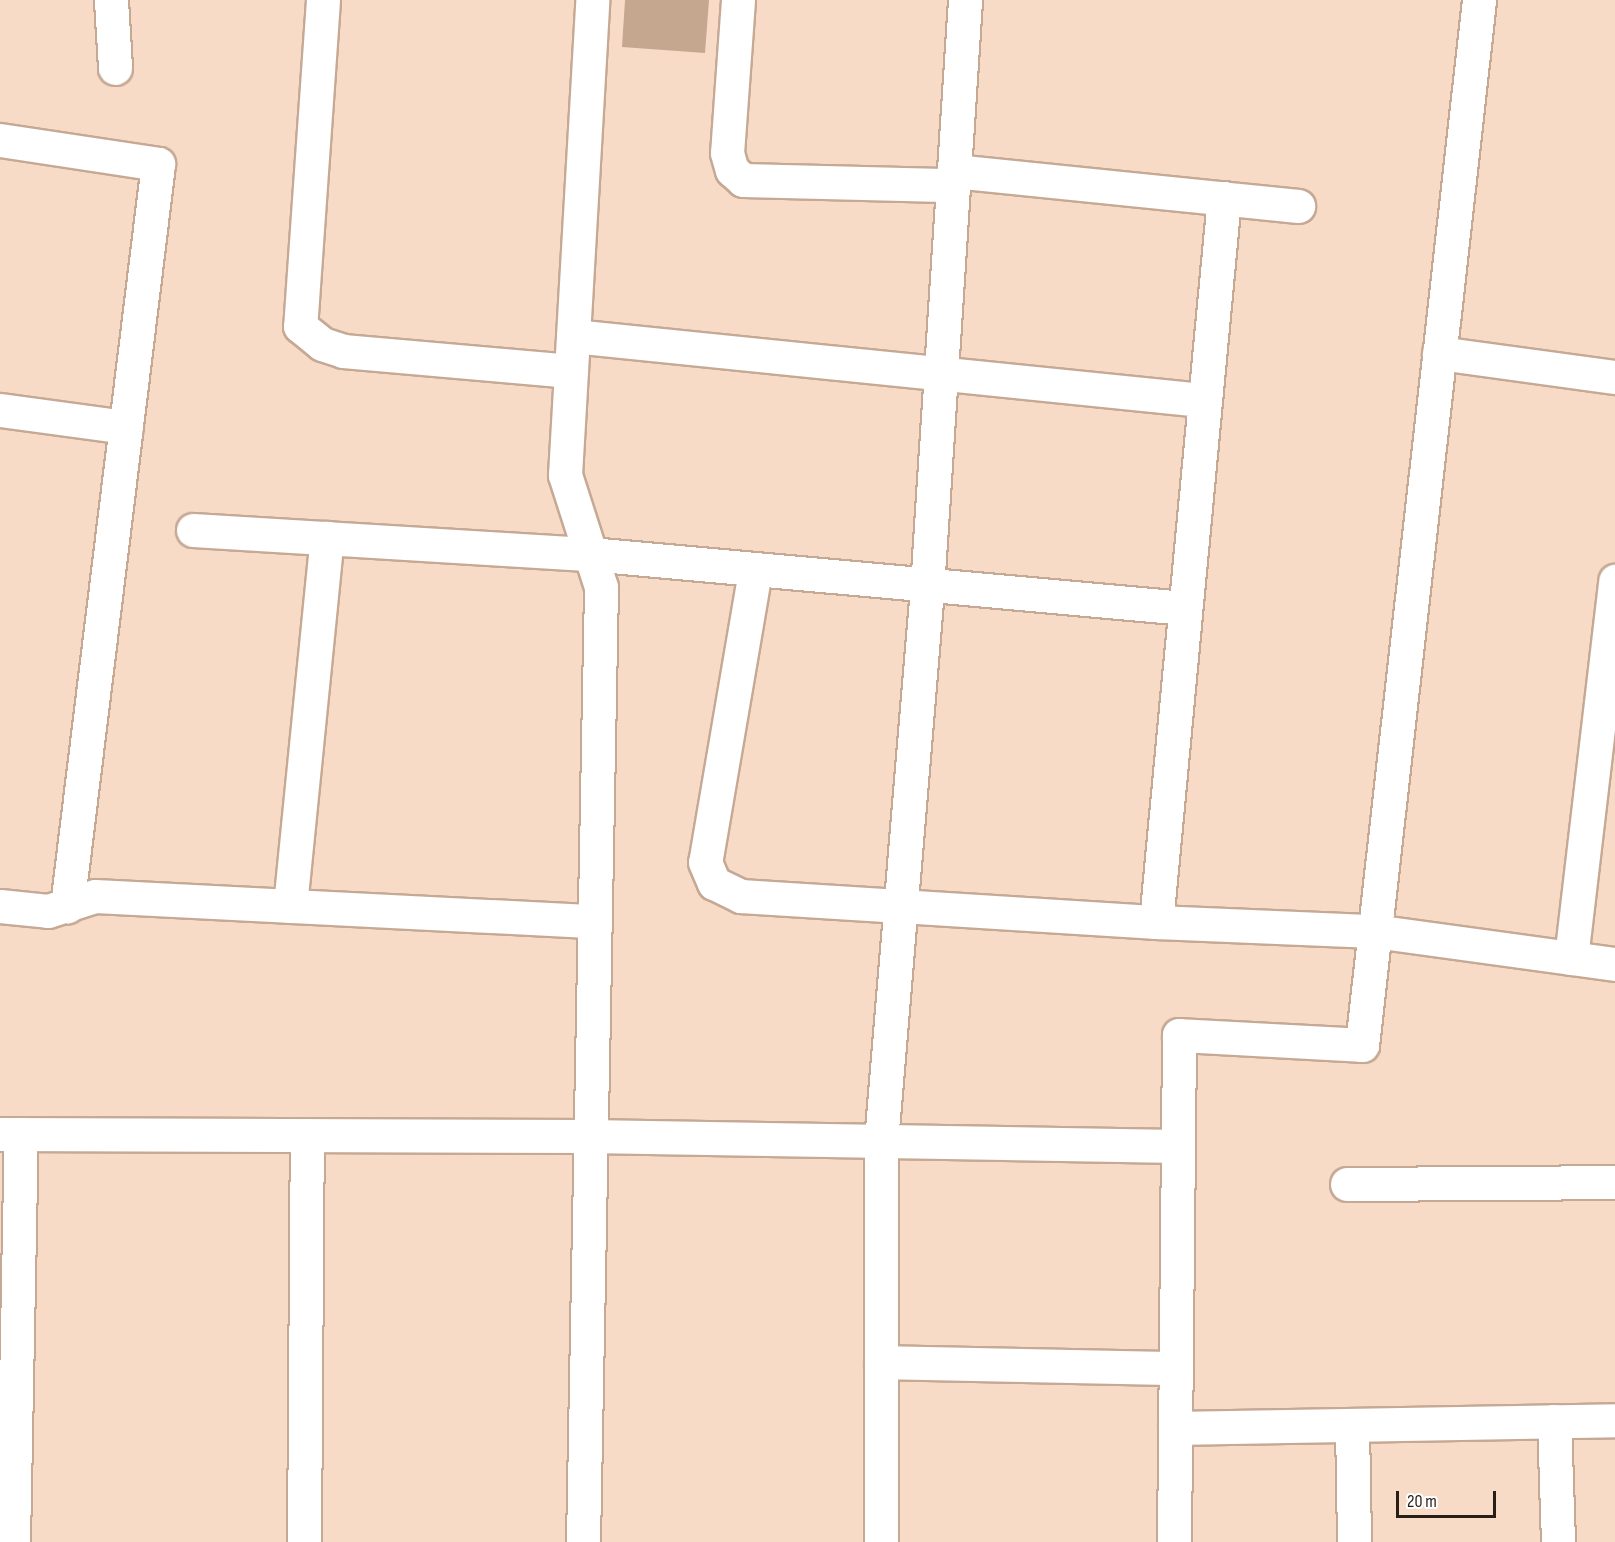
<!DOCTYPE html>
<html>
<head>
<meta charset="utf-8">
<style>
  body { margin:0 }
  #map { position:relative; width:1615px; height:1542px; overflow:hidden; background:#f8dbc7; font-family:"Sofia Sans Condensed",sans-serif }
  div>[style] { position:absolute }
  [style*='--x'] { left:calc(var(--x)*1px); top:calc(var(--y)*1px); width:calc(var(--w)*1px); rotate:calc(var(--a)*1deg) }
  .building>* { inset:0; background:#c5a790 }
  .roads { filter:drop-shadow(2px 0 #c5a995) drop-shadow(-2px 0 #c5a995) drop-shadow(0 2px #c5a995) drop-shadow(0 -2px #c5a995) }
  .minor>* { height:33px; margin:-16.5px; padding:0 16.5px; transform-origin:16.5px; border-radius:16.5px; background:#fff }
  span { translate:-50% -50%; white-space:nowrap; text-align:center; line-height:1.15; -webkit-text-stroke:5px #fff; paint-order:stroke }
  .scale { position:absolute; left:1396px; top:1491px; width:100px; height:27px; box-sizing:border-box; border:3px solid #281e16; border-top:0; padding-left:8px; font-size:18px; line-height:21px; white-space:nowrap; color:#281e16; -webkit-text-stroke:4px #fff; paint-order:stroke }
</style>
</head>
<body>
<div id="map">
  <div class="building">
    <i style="clip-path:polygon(625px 0,709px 0,705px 53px,622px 47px)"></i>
  </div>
  <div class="roads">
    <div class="minor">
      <i style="--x:111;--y:0;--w:68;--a:86.6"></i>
      <i style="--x:323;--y:0;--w:327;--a:94"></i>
      <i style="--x:300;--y:326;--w:28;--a:39"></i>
      <i style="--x:322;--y:344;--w:22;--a:18"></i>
      <i style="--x:343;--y:351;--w:229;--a:5"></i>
      <i style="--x:738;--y:0;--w:153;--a:94.1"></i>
      <i style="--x:727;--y:153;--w:18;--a:74"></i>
      <i style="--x:732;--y:170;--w:15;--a:42"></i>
      <i style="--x:743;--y:180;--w:210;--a:1.4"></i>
      <i style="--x:0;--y:140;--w:160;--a:8.6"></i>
      <i style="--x:158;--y:164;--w:748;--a:96.99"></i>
      <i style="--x:954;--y:171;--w:346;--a:5.8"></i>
      <i style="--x:573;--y:336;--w:632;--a:5.81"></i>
      <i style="--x:1439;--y:353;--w:178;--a:7.8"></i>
      <i style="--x:0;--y:410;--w:127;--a:7.7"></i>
      <i style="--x:193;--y:530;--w:398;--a:3.5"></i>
      <i style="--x:590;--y:554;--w:596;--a:5.19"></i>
      <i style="--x:755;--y:571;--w:295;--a:99.7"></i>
      <i style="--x:705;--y:862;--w:23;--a:67"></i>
      <i style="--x:714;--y:883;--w:30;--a:26"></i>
      <i style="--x:741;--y:896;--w:416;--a:3.6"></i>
      <i style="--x:1156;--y:922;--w:727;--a:-84.63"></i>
      <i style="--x:0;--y:906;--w:48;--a:5.9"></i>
      <i style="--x:48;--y:911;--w:49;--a:-17.7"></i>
      <i style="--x:95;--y:896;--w:499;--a:2.9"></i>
      <i style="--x:290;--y:906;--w:370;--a:-84.3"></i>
      <i style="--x:1156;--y:922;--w:218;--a:2.4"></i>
      <i style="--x:1374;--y:931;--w:243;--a:7.8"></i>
      <i style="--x:1571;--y:958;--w:380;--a:-83.3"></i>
      <i style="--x:0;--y:1134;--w:588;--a:0.19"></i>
      <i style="--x:588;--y:1136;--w:590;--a:0.97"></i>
      <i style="--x:1347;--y:1184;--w:268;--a:-0.4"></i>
      <i style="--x:881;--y:1362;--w:295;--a:1.2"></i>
      <i style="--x:1554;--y:1421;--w:121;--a:88.1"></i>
      <i style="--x:1352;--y:1425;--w:117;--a:89"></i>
      <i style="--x:1175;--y:1428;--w:440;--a:-1"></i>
      <i style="--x:13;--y:1542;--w:408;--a:-88.9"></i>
      <i style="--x:304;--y:1542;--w:407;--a:-89.6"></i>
      <i style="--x:583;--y:1542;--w:955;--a:-88.92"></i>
      <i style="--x:601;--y:587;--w:118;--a:-107.8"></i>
      <i style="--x:565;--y:475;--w:476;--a:-86.7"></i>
      <i style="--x:881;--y:1542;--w:401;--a:-90"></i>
      <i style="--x:881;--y:1141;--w:555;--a:-85.24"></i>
      <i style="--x:927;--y:588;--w:589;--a:-86.3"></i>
      <i style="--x:1174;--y:1542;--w:507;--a:-89.43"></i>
      <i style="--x:1179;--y:1035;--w:183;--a:3.1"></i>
      <i style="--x:1362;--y:1045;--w:1052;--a:-83.61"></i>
    </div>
  </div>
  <div class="scale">20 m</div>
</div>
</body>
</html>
